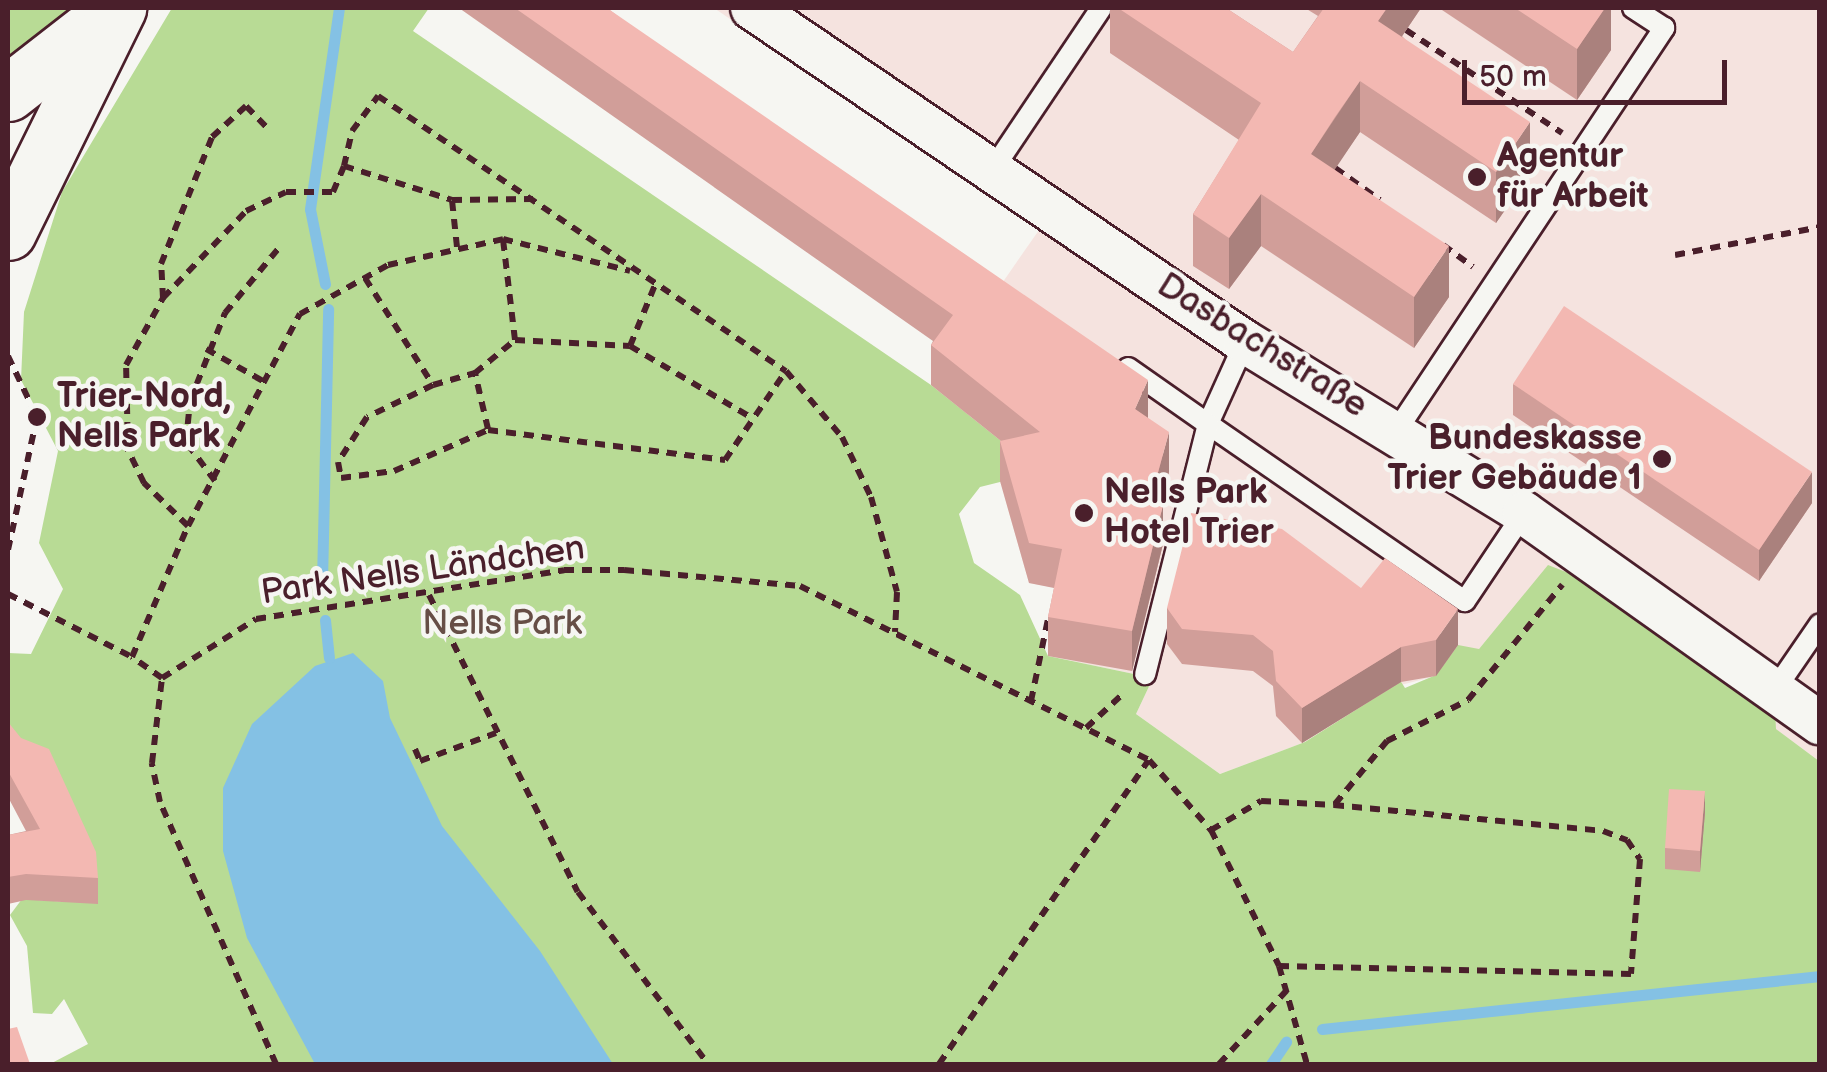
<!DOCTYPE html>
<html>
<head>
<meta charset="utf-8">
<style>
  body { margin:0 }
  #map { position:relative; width:1827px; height:1072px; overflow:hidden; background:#f6f6f2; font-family:"Balsamiq Sans",sans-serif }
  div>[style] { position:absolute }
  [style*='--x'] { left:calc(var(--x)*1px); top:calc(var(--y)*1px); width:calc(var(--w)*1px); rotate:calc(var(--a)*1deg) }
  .built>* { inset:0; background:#f5e3df }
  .green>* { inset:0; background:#b8db95 }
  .water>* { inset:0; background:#84c1e4 }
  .stream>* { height:11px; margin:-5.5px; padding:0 5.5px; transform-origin:5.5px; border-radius:5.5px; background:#84c1e4 }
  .path>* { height:6px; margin-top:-3px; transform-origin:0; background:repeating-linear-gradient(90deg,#4a1f2b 0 10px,transparent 0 18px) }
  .roads { filter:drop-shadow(2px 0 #4a1f2b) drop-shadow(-2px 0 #4a1f2b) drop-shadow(0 2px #4a1f2b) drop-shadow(0 -2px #4a1f2b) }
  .lane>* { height:20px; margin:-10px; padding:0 10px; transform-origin:10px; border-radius:10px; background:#f6f6f2 }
  .street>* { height:42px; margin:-21px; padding:0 21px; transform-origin:21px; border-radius:21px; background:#f6f6f2 }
  .secondary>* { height:55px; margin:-27.5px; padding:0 27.5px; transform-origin:27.5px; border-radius:27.5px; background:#f6f6f2 }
  .wall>* { inset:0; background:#d19e99 }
  .shaded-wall>* { inset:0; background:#aa817d }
  .building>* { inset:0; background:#f3b8b2 }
  .dots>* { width:28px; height:28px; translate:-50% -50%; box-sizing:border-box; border:5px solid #f6f6f2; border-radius:50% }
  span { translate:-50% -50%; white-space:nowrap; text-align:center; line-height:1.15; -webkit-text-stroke:9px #f6f6f2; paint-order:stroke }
  .poi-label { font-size:35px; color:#4a1f2b; font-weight:700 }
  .left { translate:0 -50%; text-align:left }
  .right { translate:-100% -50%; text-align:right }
  .street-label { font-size:35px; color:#4a1f2b }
  .park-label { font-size:35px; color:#664e46 }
  .frame { position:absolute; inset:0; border:10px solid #4a1f2b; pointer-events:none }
  .scale { position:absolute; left:1462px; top:60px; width:265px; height:45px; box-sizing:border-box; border:5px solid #4a1f2b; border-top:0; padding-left:12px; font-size:30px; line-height:35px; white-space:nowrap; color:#4a1f2b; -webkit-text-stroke:8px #f6f6f2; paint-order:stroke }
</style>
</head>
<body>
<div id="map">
  <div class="built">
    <i style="clip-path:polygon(714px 8px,1819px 8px,1819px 761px,1580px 585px,1531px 588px,1479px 649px,1436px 676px,1393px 687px,1305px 742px,1220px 774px,1136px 714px,1153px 678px,1048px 656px,1062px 589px,1029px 583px,1000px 481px,1038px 472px,931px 385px,1039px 230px)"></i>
  </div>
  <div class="green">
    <i style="clip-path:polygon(8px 8px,73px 8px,30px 57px,8px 67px)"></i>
    <i style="clip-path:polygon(172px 8px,429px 8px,413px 31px,931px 385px,1040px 472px,980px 487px,959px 514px,974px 563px,1020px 595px,1048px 656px,1153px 678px,1136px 714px,1220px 774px,1305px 742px,1392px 687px,1396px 674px,1405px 688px,1436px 675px,1458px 645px,1479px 649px,1548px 565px,1579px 577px,1775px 710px,1776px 729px,1819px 761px,1819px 1064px,50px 1064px,88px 1044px,64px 999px,52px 1014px,33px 1013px,27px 946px,10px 915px,22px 899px,69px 902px,8px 748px,8px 653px,31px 654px,63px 589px,39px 543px,58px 451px,21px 380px,24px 312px,62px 192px)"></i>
  </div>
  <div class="water">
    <i style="clip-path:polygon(353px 653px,383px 681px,390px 718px,442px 826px,540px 951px,613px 1064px,315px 1064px,247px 938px,223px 851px,223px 788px,252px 724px,315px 666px)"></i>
  </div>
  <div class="stream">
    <i style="--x:325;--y:284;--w:76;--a:-101.3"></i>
    <i style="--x:310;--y:209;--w:203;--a:-81.8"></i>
    <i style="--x:322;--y:581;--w:272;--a:-88.7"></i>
    <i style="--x:325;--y:620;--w:38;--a:84"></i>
    <i style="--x:1322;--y:1029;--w:501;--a:-6.07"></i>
    <i style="--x:1271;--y:1064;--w:27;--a:-56"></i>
  </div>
  <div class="path">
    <i style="--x:1406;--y:30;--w:187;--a:33.4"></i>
    <i style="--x:344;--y:166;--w:36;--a:-77"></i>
    <i style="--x:352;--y:131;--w:44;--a:-53.4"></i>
    <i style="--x:378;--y:96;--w:492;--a:34"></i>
    <i style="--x:1335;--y:168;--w:55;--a:35.4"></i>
    <i style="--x:1443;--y:245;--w:37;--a:36"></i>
    <i style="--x:457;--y:247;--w:47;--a:-96.1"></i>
    <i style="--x:452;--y:200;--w:81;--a:-0.7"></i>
    <i style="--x:1675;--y:255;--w:148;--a:-10.9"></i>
    <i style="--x:365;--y:278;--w:127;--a:57.6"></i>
    <i style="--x:433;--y:385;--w:44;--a:-15.9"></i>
    <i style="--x:163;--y:298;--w:120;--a:-46.3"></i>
    <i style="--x:246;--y:211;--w:44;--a:-25.4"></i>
    <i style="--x:286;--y:192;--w:47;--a:0"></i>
    <i style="--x:333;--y:192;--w:28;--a:-67"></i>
    <i style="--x:344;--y:166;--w:113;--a:17.5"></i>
    <i style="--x:515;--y:340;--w:102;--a:-96.8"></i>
    <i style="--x:503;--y:239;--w:131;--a:14.1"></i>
    <i style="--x:630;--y:346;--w:66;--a:-67.7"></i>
    <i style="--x:206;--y:349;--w:65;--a:29.3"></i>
    <i style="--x:8;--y:356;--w:68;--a:64.6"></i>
    <i style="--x:37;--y:417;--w:136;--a:102.3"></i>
    <i style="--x:433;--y:385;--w:73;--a:154.1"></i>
    <i style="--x:367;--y:417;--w:54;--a:122.8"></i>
    <i style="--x:338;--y:462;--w:16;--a:79"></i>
    <i style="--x:341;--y:478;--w:53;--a:-7.5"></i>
    <i style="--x:394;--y:471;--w:103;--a:-23.6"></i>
    <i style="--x:488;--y:430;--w:239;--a:7.2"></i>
    <i style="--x:725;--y:460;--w:108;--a:-55.6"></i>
    <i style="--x:786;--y:371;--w:87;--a:49.7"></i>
    <i style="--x:842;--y:437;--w:67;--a:64.2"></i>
    <i style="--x:871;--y:497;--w:98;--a:74.7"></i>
    <i style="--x:897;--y:592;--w:40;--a:92.9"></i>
    <i style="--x:488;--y:429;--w:57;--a:-103.1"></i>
    <i style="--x:475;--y:373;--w:52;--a:-39.5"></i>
    <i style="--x:515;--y:340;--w:115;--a:3"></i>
    <i style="--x:630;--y:346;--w:138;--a:30.5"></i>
    <i style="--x:215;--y:481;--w:49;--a:-126.6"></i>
    <i style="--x:186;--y:442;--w:41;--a:-84.4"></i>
    <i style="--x:190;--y:401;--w:95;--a:-68.3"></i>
    <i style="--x:225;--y:313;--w:83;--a:-50.4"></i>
    <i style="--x:188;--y:526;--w:62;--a:-135.7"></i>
    <i style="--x:144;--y:483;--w:37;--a:-116"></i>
    <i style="--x:128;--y:450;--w:85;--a:-91.3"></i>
    <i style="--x:126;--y:365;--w:77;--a:-61.1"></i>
    <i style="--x:163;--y:298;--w:34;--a:-93"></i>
    <i style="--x:161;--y:264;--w:137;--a:-68.1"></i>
    <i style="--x:212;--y:137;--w:46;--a:-42.4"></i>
    <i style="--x:246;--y:106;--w:35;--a:46"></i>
    <i style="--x:8;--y:594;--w:139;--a:26.9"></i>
    <i style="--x:429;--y:595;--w:332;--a:63.4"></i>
    <i style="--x:578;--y:892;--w:216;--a:52.9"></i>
    <i style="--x:162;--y:678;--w:37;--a:-145"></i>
    <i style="--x:132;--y:657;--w:142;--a:-66.9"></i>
    <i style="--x:188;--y:526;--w:240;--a:-62.2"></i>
    <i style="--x:300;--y:314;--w:101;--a:-29.1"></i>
    <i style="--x:388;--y:265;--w:118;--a:-12.7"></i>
    <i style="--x:1031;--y:701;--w:89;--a:-78.3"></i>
    <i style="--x:1086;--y:728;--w:53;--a:-42.7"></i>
    <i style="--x:415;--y:749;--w:13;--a:67"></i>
    <i style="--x:420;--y:761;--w:81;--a:-20.2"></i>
    <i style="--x:1335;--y:804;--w:82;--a:-50.5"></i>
    <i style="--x:1387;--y:741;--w:91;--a:-26.8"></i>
    <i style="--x:1468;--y:700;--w:149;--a:-50.7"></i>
    <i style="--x:1211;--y:830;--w:58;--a:-30.1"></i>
    <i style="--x:1261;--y:801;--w:73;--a:3.1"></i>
    <i style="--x:1334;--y:805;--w:270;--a:5.5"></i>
    <i style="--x:1603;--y:831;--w:26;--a:21"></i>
    <i style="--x:1627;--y:840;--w:23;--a:56"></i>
    <i style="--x:1640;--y:859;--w:115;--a:94.5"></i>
    <i style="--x:1631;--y:974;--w:352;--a:-178.7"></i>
    <i style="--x:276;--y:1064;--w:287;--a:-113.9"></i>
    <i style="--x:160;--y:802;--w:40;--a:-102"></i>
    <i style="--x:152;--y:763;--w:86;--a:-83.3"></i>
    <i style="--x:162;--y:678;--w:111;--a:-32.1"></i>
    <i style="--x:256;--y:619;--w:312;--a:-9"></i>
    <i style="--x:564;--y:570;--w:60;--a:0"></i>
    <i style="--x:624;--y:570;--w:177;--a:5.2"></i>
    <i style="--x:800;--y:586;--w:390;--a:26.5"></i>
    <i style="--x:1149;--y:760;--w:94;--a:48.5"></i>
    <i style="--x:1211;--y:830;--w:152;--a:63.4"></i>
    <i style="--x:1279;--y:966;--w:102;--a:74.1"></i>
    <i style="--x:939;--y:1064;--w:369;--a:-55.4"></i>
    <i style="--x:1219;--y:1064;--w:100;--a:-47.4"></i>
  </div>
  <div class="roads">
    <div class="lane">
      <i style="--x:993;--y:169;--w:194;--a:-56.1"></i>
      <i style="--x:1245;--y:342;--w:90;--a:114.3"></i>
      <i style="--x:1208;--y:424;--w:312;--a:34.6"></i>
      <i style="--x:1465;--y:601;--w:106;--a:-56.2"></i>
      <i style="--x:1128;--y:368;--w:98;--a:35"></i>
      <i style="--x:1208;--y:424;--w:258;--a:104.1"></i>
      <i style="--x:1397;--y:430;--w:483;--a:-56.4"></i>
      <i style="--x:1664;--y:28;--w:37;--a:-147"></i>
      <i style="--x:1774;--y:691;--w:81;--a:-55.5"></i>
    </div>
    <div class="street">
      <i style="--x:752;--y:8;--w:595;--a:34.12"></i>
      <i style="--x:1245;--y:342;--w:327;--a:31.5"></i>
      <i style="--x:1524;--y:513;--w:363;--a:35.4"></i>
    </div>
    <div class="secondary">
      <i style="--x:8;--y:93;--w:99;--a:-38"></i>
      <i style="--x:8;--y:232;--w:250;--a:-63.8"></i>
    </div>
  </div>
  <div class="wall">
    <i style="clip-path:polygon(459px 8px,607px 8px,1148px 418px,1169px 472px,1161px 504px,1163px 544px,1132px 671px,1048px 656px,1048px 617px,1054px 588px,1029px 583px,1000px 481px,1000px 441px,1001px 441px,931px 385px,931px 345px,933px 341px)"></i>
    <i style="clip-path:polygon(1110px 8px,1226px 8px,1293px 52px,1318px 16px,1305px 8px,1421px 8px,1402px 36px,1530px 174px,1496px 223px,1360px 132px,1335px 168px,1334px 169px,1449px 297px,1414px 348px,1261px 246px,1229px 289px,1193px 266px,1193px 214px,1239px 140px,1110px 53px)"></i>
    <i style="clip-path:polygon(1439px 8px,1611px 8px,1611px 50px,1577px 100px)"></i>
    <i style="clip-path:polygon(1513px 384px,1812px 503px,1759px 581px,1513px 415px)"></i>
    <i style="clip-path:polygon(1361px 588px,1458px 645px,1436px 676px,1401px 682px,1302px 743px,1276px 716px,1273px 686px,1253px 671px,1182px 664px,1167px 644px,1167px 608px)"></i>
    <i style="clip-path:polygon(8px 722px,98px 878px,98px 904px,26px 900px,8px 904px,8px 835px,26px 831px,8px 797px)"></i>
    <i style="clip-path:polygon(1705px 812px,1700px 872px,1665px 869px,1665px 848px)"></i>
  </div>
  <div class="shaded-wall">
    <i style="clip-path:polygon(1387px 8px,1421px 8px,1378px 72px,1378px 21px)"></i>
    <i style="clip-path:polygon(1605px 8px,1611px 8px,1611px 50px,1577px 100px,1577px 49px)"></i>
    <i style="clip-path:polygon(1360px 81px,1360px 132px,1311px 205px,1311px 154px)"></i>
    <i style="clip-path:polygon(1530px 122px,1530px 174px,1496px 223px,1496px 172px)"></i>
    <i style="clip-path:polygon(1261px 194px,1261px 246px,1229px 289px,1229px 238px)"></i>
    <i style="clip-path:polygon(1449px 246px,1449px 297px,1414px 348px,1414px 297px)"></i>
    <i style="clip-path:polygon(1148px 380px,1148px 419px,1135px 409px)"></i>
    <i style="clip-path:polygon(1169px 432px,1169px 472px,1150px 542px,1150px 502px)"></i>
    <i style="clip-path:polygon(1812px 472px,1812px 503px,1759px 581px,1759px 550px)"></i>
    <i style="clip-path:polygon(1163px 505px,1163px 544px,1132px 671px,1132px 631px)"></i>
    <i style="clip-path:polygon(1458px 609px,1458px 645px,1436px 676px,1436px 640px)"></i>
    <i style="clip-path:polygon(1401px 647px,1401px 682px,1302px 743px,1302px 708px)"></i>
    <i style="clip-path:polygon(1705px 791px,1705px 812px,1700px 872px,1700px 851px)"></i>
  </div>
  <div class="building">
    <i style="clip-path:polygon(515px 8px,607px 8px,1148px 380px,1135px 409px,1169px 432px,1150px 502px,1163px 505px,1132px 631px,1048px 617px,1062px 549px,1029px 543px,1000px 441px,1040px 432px,931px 345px,953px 315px)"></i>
    <i style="clip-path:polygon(1118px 8px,1226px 8px,1293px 52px,1324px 8px,1387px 8px,1378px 21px,1530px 122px,1496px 172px,1360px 81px,1335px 117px,1311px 154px,1449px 246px,1414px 297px,1261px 194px,1229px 238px,1193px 214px,1261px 103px)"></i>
    <i style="clip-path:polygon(1515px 8px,1605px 8px,1577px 49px)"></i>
    <i style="clip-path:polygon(1564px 306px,1812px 472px,1759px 550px,1513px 384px)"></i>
    <i style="clip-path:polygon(1191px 513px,1282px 529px,1361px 588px,1385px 558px,1458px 609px,1436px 640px,1401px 647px,1302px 708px,1276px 681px,1273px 651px,1253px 635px,1182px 629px,1167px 608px)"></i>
    <i style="clip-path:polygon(8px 722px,21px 738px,49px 749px,96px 852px,98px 878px,26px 874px,8px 877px,8px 835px,40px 829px,8px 771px)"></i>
    <i style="clip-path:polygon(1669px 789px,1705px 791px,1700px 851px,1665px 848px)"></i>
    <i style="clip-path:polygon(17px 1027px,30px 1064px,8px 1064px,8px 1029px)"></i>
  </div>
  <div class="dots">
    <i style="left:1477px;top:177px;background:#4a1f2b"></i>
    <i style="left:37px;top:417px;background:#4a1f2b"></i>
    <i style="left:1662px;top:459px;background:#4a1f2b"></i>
    <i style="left:1084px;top:513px;background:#4a1f2b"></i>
  </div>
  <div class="poi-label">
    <span class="left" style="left:1497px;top:177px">Agentur<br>für Arbeit</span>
    <span class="left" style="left:57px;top:417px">Trier-Nord,<br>Nells Park</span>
    <span class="right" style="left:1642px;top:459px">Bundeskasse<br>Trier Gebäude 1</span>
    <span class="left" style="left:1104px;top:513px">Nells Park<br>Hotel Trier</span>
  </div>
  <div class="street-label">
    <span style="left:1262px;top:346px;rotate:32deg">Dasbachstraße</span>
    <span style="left:423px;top:571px;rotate:-8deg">Park Nells Ländchen</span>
  </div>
  <div class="park-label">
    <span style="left:502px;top:624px">Nells Park</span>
  </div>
  <div class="frame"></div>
  <div class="scale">50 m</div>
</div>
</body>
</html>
